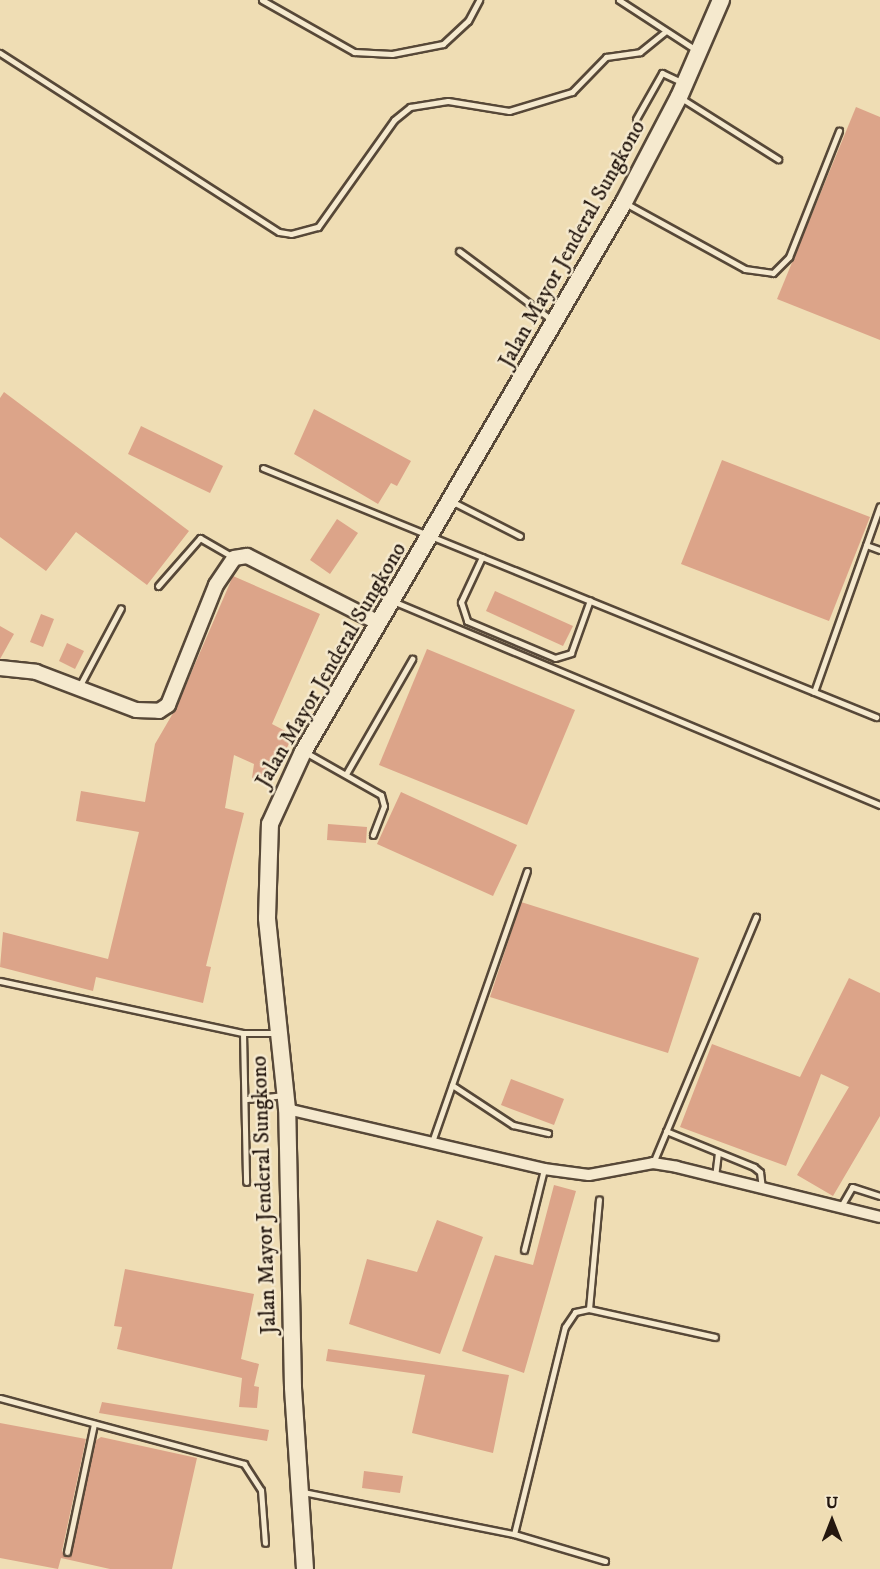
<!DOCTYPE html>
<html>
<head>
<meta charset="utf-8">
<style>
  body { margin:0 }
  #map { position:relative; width:880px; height:1569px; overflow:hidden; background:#efddb4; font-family:"IM FELL DW Pica",serif }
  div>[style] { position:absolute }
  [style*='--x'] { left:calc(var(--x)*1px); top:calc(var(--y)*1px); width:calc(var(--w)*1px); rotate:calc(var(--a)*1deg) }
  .building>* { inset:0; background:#dca489 }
  .roads { filter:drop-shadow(2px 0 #574838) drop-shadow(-2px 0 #574838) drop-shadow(0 2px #574838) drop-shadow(0 -2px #574838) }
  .service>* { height:5px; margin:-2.5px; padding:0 2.5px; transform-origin:2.5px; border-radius:2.5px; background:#f5e9ce }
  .minor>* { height:10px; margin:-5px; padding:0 5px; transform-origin:5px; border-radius:5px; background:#f5e9ce }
  .tertiary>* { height:14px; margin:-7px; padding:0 7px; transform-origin:7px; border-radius:7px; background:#f5e9ce }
  .secondary>* { height:16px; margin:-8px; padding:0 8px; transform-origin:8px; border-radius:8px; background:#f5e9ce }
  span { translate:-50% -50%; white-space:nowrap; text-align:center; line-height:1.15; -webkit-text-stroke:5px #f5e9ce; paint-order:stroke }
  .street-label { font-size:22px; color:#24170f }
  .north { position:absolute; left:802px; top:1491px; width:60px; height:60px; -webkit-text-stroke:4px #f5e9ce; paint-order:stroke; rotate:0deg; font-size:16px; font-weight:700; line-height:24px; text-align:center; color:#24170f }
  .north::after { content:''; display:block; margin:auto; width:21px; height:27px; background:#24170f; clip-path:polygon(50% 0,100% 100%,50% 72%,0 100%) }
</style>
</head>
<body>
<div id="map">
  <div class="building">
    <i style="clip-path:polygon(856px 107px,880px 117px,880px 340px,777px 299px)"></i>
    <i style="clip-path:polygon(4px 392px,189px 531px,147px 585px,76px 532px,46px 571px,0 537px,0 398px)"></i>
    <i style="clip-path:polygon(314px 409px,411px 461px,397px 486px,391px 483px,378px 504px,294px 454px)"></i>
    <i style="clip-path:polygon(141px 426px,223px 466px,210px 493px,128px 454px)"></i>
    <i style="clip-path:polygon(722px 460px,870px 517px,829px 621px,681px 564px)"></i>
    <i style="clip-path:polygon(337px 519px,358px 533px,330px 574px,310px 560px)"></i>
    <i style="clip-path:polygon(233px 576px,320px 614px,272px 724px,293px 735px,269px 786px,252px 778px,254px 764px,234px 755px,225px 808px,244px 813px,206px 966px,211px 967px,203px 1003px,96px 977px,93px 991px,0 967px,3px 932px,108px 959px,139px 832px,76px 821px,81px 791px,145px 802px,155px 744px,176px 708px)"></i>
    <i style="clip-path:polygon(495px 591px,573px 626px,563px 646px,486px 611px)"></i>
    <i style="clip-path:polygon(41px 614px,54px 619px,43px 647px,30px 642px)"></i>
    <i style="clip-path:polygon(0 626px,14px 634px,0 659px)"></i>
    <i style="clip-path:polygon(67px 643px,84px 651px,75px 669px,59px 661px)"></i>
    <i style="clip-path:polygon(427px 649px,575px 710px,527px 825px,379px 765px)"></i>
    <i style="clip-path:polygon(401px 792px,517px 845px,493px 896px,377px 844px)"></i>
    <i style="clip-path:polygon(328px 824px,367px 827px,366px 843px,327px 840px)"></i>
    <i style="clip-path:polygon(521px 902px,699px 958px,668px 1053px,490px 997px)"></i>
    <i style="clip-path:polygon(849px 978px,880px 993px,880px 1116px,833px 1196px,797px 1175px,849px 1087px,821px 1074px,786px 1166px,680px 1127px,712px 1044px,800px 1077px)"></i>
    <i style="clip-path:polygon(511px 1079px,564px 1099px,554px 1125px,501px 1105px)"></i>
    <i style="clip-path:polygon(554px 1185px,576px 1191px,524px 1373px,462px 1351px,495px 1255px,533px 1265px)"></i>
    <i style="clip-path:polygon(437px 1220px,483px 1237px,440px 1354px,349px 1324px,367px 1259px,417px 1272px)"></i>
    <i style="clip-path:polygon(125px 1269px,254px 1294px,241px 1359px,259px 1364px,254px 1386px,259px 1387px,257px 1408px,239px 1407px,242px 1378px,117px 1349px,122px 1327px,114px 1326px)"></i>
    <i style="clip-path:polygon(328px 1349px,509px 1375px,493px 1453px,412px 1433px,425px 1375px,326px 1361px)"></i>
    <i style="clip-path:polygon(102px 1402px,269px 1430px,267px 1441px,99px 1413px)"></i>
    <i style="clip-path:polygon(0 1423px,86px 1439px,62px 1551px,67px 1557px,95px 1441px,101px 1437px,197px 1458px,172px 1569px,110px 1569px,61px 1558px,58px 1569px,0 1558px)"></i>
    <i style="clip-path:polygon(364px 1471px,403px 1476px,400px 1493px,362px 1488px)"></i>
  </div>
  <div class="roads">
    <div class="service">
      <i style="--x:262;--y:0;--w:106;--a:29.5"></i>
      <i style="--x:354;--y:52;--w:38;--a:3"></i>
      <i style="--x:392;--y:54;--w:52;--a:-11.1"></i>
      <i style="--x:443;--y:44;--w:34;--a:-43"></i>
      <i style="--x:468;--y:21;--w:24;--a:-62"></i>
      <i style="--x:619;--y:0;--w:92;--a:33"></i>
      <i style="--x:0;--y:53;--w:331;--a:32.7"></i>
      <i style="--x:279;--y:232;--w:12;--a:9"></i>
      <i style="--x:291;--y:234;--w:28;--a:-15"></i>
      <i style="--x:318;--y:227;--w:131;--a:-54.6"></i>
      <i style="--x:394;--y:120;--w:21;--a:-39"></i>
      <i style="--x:410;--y:107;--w:38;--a:-9"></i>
      <i style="--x:448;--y:101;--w:62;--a:9.3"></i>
      <i style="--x:509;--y:111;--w:66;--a:-16.8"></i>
      <i style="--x:572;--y:92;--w:49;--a:-45.8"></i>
      <i style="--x:606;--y:57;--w:34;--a:-8"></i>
      <i style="--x:640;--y:52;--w:32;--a:-39"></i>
      <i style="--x:681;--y:98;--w:115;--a:32.2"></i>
      <i style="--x:636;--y:119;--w:53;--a:-60.5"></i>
      <i style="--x:662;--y:73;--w:23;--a:25"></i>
      <i style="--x:625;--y:203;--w:137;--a:28.8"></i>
      <i style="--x:745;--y:269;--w:28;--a:8"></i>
      <i style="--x:773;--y:273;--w:23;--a:-45"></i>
      <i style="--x:789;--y:257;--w:136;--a:-68.4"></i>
      <i style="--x:459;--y:251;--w:116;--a:36.6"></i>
      <i style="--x:263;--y:468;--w:662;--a:22.11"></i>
      <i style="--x:453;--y:502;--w:75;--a:26.9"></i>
      <i style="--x:866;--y:545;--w:15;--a:20"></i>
      <i style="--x:482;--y:557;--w:50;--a:115"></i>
      <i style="--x:461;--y:602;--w:20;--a:72"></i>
      <i style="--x:467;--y:621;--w:95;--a:22.8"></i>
      <i style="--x:555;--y:658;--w:17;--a:-17"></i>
      <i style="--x:571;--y:653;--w:56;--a:-70.3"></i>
      <i style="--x:158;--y:586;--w:64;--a:-48.8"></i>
      <i style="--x:200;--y:538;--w:38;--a:30"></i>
      <i style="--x:395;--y:602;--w:526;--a:22.71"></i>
      <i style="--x:79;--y:687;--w:89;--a:-62"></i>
      <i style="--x:814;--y:692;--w:197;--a:-70.5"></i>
      <i style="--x:305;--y:752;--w:87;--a:29.5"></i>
      <i style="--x:381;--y:795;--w:11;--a:75"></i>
      <i style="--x:384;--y:806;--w:31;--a:111"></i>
      <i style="--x:346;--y:774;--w:133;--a:-60.1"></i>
      <i style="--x:0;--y:981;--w:249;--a:12.1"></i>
      <i style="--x:243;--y:1033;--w:149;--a:88.8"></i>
      <i style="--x:243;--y:1033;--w:34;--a:0"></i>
      <i style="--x:452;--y:1085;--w:73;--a:33.3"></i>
      <i style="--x:513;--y:1125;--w:36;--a:13"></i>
      <i style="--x:247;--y:1099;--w:38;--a:-6"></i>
      <i style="--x:666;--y:1131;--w:95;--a:22.2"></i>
      <i style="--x:754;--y:1167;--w:8;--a:40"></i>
      <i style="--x:760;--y:1172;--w:16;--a:83"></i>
      <i style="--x:433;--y:1139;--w:284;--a:-70.7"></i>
      <i style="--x:653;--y:1163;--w:267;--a:-67.3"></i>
      <i style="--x:715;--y:1177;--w:23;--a:-83"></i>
      <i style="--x:840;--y:1208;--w:24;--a:-60"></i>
      <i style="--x:852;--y:1187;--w:29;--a:18"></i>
      <i style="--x:524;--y:1250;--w:83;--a:-76.1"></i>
      <i style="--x:589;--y:1309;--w:129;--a:12.5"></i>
      <i style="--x:0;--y:1398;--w:253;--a:15.1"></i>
      <i style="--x:244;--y:1464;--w:31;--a:57"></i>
      <i style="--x:261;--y:1490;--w:53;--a:85.7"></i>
      <i style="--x:303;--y:1492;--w:215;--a:11.3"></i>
      <i style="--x:514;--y:1534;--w:95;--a:16.5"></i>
      <i style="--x:514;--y:1534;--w:213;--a:-76.2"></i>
      <i style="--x:565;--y:1327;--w:18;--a:-56"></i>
      <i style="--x:575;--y:1312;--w:14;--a:-12"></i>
      <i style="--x:589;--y:1309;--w:110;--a:-84.8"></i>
      <i style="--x:67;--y:1552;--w:131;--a:-78.1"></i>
    </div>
    <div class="minor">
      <i style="--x:287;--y:1109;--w:264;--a:13.1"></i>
      <i style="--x:544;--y:1169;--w:45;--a:7.6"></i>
      <i style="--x:589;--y:1175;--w:65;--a:-10.6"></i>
      <i style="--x:653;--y:1163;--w:24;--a:9"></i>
      <i style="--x:677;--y:1167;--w:209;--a:13.8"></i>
    </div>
    <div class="tertiary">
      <i style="--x:0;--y:668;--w:36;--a:6"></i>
      <i style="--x:36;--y:672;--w:107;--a:20.8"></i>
      <i style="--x:136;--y:710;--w:23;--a:2"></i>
      <i style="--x:159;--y:711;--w:11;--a:-34"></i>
      <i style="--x:168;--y:705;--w:129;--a:-68.2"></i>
      <i style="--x:216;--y:585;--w:32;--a:-56"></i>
      <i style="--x:234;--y:558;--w:13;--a:-9"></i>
      <i style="--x:247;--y:556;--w:146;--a:26.9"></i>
    </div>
    <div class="secondary">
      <i style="--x:305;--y:1569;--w:182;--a:-93.8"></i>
      <i style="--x:293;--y:1387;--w:278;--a:-91.2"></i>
      <i style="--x:287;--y:1109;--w:192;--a:-96"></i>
      <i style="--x:267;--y:918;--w:94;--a:-88.2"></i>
      <i style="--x:270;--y:824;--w:79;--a:-65.4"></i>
      <i style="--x:303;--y:752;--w:637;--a:-59.73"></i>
      <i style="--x:624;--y:202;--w:119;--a:-62.4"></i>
      <i style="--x:679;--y:97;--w:106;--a:-66.6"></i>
    </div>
  </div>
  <div class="street-label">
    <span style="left:572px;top:244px;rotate:-61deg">Jalan Mayor Jenderal Sungkono</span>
    <span style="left:331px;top:665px;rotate:-60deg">Jalan Mayor Jenderal Sungkono</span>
    <span style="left:264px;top:1195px;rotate:-92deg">Jalan Mayor Jenderal Sungkono</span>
  </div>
  <div class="north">U</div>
</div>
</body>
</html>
